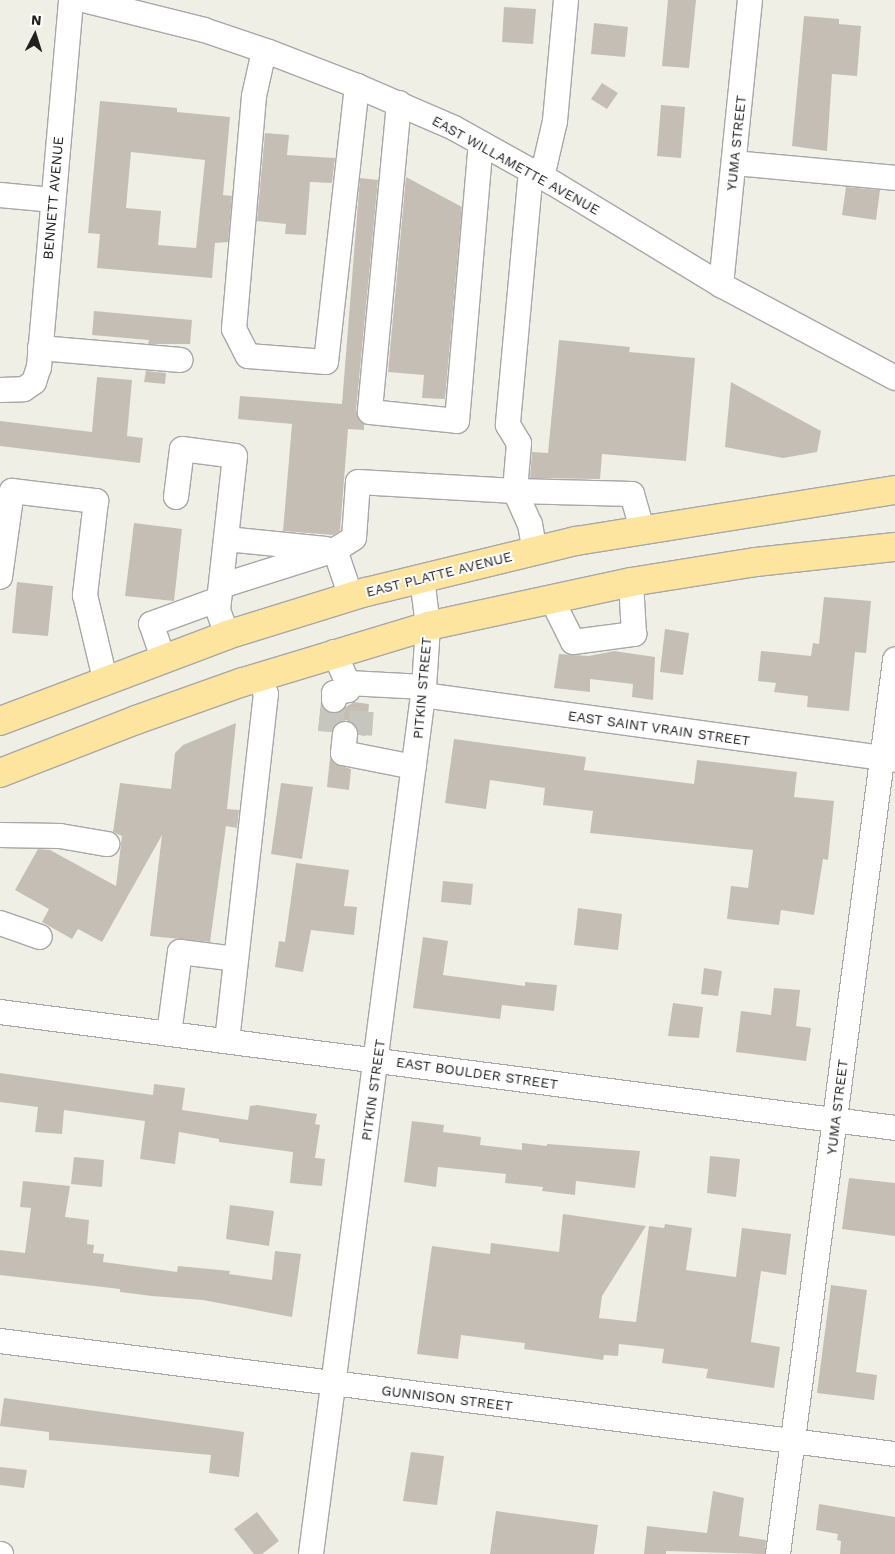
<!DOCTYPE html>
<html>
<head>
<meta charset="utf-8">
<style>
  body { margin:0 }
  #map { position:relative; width:895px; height:1554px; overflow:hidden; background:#f0efe6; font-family:"Work Sans",sans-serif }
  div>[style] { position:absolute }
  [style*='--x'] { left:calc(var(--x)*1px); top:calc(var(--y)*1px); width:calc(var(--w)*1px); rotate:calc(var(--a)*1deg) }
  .building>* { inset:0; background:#c5beb5 }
  .minor-tunnel>* { height:24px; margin-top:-12px; transform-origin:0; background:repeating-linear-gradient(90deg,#c6c6be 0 24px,transparent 0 36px) }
  .roads { filter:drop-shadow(1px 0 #a7a7a7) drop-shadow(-1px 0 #a7a7a7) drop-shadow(0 1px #a7a7a7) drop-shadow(0 -1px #a7a7a7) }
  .minor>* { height:24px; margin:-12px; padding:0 12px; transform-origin:12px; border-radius:12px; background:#fff }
  .major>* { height:28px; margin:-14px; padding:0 14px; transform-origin:14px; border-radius:14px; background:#fde59f }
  span { translate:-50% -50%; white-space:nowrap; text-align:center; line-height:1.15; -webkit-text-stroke:4px #fff; paint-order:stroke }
  .street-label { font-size:14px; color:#202020 }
  .north { position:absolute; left:10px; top:10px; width:50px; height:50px; -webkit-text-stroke:4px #fff; paint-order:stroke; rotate:5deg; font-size:14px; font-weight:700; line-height:20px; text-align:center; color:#202020 }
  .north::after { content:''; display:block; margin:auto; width:18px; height:22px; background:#202020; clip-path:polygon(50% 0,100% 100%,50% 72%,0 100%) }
</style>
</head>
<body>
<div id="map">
  <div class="building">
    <i style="clip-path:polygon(668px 0,696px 0,689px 68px,662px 66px)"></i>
    <i style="clip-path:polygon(504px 7px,536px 9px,533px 44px,502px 42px)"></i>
    <i style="clip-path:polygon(804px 16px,839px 19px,839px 24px,861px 26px,857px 76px,832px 74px,827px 151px,792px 146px)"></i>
    <i style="clip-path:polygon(594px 23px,628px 27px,625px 57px,591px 54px)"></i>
    <i style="clip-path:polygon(602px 83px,618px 93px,607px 109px,591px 99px)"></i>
    <i style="clip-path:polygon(evenodd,100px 101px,177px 108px,177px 112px,230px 117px,223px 195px,232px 196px,228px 242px,215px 243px,212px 278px,97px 268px,100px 234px,88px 233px,100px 101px,131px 152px,205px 160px,196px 248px,158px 245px,161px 211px,126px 208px,131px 152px)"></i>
    <i style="clip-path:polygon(661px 105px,685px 107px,681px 158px,657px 156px)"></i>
    <i style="clip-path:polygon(265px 133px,289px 135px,287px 155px,335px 158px,332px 183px,310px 182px,306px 235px,285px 234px,286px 224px,257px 221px)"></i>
    <i style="clip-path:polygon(406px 177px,462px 207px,445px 399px,422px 398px,424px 375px,388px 372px)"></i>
    <i style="clip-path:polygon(360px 178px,378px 180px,356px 411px,364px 424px,364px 430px,348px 429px,340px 531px,333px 535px,283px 531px,292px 424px,238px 419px,240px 396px,342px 404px)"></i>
    <i style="clip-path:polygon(846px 187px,880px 190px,876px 220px,842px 215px)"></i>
    <i style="clip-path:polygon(94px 311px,192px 320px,190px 344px,148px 344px,149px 340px,92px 335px)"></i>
    <i style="clip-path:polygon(559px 340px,630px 347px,629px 352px,695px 358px,686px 461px,602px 454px,600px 479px,530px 478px,532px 452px,548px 453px)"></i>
    <i style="clip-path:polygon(146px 371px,166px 373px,165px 384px,144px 382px)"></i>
    <i style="clip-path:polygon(97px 377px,132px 380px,127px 436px,143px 438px,140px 463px,0 446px,0 421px,92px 432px)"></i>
    <i style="clip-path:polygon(731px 382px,821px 431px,817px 452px,783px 458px,725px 447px)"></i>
    <i style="clip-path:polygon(134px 523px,182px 529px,174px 601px,125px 596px)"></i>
    <i style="clip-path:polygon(17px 582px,53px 586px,48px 636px,12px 633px)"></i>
    <i style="clip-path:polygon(824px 597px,871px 601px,866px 653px,855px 652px,849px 711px,807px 707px,808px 696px,774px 692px,776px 683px,758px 681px,761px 651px,811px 656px,813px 643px,819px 644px)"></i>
    <i style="clip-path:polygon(665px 629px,689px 633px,683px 675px,660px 672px)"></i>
    <i style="clip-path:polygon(614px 651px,655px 657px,653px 700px,632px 697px,633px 684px,590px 679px,590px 692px,554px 688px,559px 654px,589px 656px)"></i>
    <i style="clip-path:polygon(321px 702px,327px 712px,334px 714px,354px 702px,369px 704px,366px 736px,359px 735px,353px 723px,346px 720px,334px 726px,331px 732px,318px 731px)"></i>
    <i style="clip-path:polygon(236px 723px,227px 809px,239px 810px,237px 828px,226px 826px,210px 942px,150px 936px,162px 835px,102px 942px,78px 929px,72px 939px,42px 922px,49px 909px,15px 890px,38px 849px,50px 850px,116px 886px,122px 836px,113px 832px,120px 783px,171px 789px,175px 753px,183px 745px)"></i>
    <i style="clip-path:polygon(454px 739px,586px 757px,584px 770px,694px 784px,697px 760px,797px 772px,794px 797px,834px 801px,828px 860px,823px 859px,814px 915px,781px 910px,779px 925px,727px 919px,731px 886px,748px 888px,753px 850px,590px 833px,593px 811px,543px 805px,545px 788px,490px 780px,486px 809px,445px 803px)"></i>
    <i style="clip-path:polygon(330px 758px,335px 764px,351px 769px,349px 790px,327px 787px)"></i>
    <i style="clip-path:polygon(281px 783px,313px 787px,302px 859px,271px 854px)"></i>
    <i style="clip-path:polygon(296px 863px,349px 870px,344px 906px,357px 907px,354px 935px,311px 930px,303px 972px,275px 967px,279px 941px,285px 942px)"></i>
    <i style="clip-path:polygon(443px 881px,473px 884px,471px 905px,441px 902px)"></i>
    <i style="clip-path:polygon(578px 908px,622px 914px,618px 950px,574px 945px)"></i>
    <i style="clip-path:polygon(423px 937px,448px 941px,443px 975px,525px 986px,525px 982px,557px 985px,554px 1011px,502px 1005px,500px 1019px,413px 1008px)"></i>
    <i style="clip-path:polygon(704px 968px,722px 971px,718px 996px,701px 994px)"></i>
    <i style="clip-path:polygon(774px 988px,800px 990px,796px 1026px,811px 1028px,806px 1061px,736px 1052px,741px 1011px,771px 1015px)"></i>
    <i style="clip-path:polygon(673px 1003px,703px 1007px,699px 1038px,668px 1036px)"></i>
    <i style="clip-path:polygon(0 1073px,153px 1095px,154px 1084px,185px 1088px,182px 1110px,248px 1120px,250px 1106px,257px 1105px,317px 1114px,315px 1124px,320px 1125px,315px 1158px,325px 1159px,322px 1186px,290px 1183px,293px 1152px,219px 1142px,219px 1139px,179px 1132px,175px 1164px,140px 1159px,145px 1121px,64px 1110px,62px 1134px,35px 1132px,38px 1107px,0 1102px)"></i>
    <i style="clip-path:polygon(412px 1121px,444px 1125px,443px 1132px,481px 1137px,480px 1145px,522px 1150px,522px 1143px,547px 1146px,547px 1144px,640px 1151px,635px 1188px,576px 1181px,575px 1195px,542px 1191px,543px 1187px,505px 1183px,506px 1174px,438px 1167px,436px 1187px,404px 1182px)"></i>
    <i style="clip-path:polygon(710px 1156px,740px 1159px,736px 1197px,707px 1193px)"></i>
    <i style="clip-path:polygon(74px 1157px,104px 1160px,102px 1187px,71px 1184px)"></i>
    <i style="clip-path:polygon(849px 1178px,895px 1183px,895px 1236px,842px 1229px)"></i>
    <i style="clip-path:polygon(23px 1181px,70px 1186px,65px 1217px,89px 1220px,87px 1244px,94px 1245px,93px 1253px,104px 1254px,103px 1262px,177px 1272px,178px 1266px,230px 1271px,229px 1274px,272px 1280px,275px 1251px,301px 1254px,292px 1317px,203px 1300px,152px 1296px,120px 1292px,120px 1289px,0 1275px,0 1250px,25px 1253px,31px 1208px,20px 1207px)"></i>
    <i style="clip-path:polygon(230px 1205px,274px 1211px,269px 1246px,226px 1239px)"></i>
    <i style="clip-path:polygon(563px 1214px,646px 1226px,602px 1296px,599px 1318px,636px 1322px,649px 1226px,664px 1228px,665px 1224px,692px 1228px,686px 1270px,736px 1277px,742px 1228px,791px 1234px,786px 1275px,761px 1271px,751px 1342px,780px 1347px,774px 1388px,706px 1378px,708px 1369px,662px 1363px,664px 1349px,619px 1344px,618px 1356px,604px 1355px,603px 1360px,524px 1349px,525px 1343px,461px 1335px,458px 1359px,417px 1354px,432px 1246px,490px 1254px,491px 1243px,559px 1252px)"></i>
    <i style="clip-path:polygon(831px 1285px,867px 1290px,856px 1372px,877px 1375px,874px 1400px,817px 1393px)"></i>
    <i style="clip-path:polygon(4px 1398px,244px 1432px,239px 1477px,209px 1473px,211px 1455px,49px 1440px,49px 1432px,0 1426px)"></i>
    <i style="clip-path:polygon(411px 1452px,444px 1456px,437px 1505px,403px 1501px)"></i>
    <i style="clip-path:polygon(0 1467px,27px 1470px,24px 1488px,0 1485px)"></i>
    <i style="clip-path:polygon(713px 1491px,744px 1498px,739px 1536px,766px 1540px,765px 1554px,666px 1551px,666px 1554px,644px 1554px,647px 1526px,707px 1533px)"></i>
    <i style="clip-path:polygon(819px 1504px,895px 1517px,895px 1554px,840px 1554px,841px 1541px,837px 1540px,838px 1534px,816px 1530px)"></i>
    <i style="clip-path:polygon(496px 1511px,598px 1525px,594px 1554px,490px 1554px)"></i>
    <i style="clip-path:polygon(257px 1512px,279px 1541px,262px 1554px,254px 1554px,234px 1529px)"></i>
  </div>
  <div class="minor-tunnel">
    <i style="--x:330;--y:732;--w:32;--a:-83"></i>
    <i style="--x:360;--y:735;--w:32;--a:-86"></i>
  </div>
  <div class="roads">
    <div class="minor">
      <i style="--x:84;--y:0;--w:124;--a:14"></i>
      <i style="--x:204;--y:30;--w:69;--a:18.7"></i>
      <i style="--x:269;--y:52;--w:94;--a:21.1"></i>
      <i style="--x:357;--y:86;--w:106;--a:23.4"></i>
      <i style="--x:454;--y:128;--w:113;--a:29.1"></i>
      <i style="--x:553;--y:183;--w:197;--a:31.3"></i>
      <i style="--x:721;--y:285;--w:197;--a:28.1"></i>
      <i style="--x:264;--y:51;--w:46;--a:102.5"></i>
      <i style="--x:254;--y:96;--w:234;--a:94.9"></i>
      <i style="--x:234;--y:329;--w:30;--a:63"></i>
      <i style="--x:248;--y:356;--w:78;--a:4.4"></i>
      <i style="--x:326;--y:362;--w:278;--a:-83.6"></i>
      <i style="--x:399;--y:103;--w:310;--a:95.4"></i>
      <i style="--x:370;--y:412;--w:87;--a:5.9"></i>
      <i style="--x:457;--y:421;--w:279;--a:-85.1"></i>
      <i style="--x:734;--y:163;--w:162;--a:5.3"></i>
      <i style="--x:531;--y:170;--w:256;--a:95.2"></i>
      <i style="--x:508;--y:425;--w:21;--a:59"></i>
      <i style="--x:519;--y:443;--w:48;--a:94.8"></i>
      <i style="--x:515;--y:491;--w:117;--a:1.5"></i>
      <i style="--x:632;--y:494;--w:37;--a:74"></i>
      <i style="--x:542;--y:177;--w:57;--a:-76.9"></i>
      <i style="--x:555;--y:121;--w:121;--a:-84.8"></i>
      <i style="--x:0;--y:195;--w:53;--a:5.4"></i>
      <i style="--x:721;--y:285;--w:286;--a:-84.2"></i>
      <i style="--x:40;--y:348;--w:141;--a:4.9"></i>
      <i style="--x:0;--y:390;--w:24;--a:-2"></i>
      <i style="--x:24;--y:389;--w:12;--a:-35"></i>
      <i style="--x:34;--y:382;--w:16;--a:-72"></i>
      <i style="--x:39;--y:367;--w:368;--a:-85"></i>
      <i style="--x:176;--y:497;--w:48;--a:-82.9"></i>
      <i style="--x:182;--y:449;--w:53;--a:7.5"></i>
      <i style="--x:235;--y:456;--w:155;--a:96.3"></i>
      <i style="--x:218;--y:610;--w:27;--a:70"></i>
      <i style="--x:226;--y:539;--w:100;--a:5.7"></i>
      <i style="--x:0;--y:577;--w:87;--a:-82.1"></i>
      <i style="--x:12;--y:491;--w:85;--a:6.8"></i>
      <i style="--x:96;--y:501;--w:95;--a:96.7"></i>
      <i style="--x:85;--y:595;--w:86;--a:76.6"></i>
      <i style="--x:221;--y:586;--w:120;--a:-17.5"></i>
      <i style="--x:351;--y:597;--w:50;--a:-108.8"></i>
      <i style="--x:335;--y:550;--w:22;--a:-32"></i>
      <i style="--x:354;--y:538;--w:56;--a:-85.9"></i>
      <i style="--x:358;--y:482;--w:157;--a:3.3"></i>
      <i style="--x:515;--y:491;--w:36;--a:66"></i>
      <i style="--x:530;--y:524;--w:27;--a:80"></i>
      <i style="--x:551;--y:598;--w:49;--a:63.4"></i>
      <i style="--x:573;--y:642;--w:62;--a:-7.5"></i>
      <i style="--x:634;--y:634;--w:52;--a:-93.3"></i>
      <i style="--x:334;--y:652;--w:34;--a:66"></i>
      <i style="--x:348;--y:683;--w:7;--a:90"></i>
      <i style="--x:348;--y:690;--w:14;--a:168"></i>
      <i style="--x:334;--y:693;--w:7;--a:90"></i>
      <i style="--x:163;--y:658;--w:36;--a:-109"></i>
      <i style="--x:151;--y:624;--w:72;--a:-20.2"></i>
      <i style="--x:348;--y:683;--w:76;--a:3"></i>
      <i style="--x:423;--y:695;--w:476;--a:7.8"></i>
      <i style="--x:345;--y:734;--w:19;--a:96"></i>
      <i style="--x:343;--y:753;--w:72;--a:11.2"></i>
      <i style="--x:0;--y:835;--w:60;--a:1"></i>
      <i style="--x:60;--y:836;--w:48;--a:9.7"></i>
      <i style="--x:0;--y:923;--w:42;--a:19.3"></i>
      <i style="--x:0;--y:1012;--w:902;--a:7.38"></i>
      <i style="--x:169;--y:1034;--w:83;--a:-82.4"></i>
      <i style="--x:180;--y:952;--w:56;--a:7.1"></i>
      <i style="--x:227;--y:1041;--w:349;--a:-83.6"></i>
      <i style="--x:266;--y:694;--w:18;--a:-112"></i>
      <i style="--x:0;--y:1341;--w:902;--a:7.2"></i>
      <i style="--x:0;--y:1554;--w:1;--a:0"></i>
      <i style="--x:311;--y:1554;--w:874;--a:-82.57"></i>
      <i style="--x:424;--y:687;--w:61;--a:-86.2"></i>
      <i style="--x:428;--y:626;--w:48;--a:-97.1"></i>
      <i style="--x:778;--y:1554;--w:902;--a:-82.54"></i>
    </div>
    <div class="major">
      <i style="--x:0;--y:721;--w:243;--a:-20.7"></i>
      <i style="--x:227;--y:635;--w:145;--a:-17.2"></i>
      <i style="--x:366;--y:592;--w:216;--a:-13.7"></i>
      <i style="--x:576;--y:541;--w:323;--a:-9.1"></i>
      <i style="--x:0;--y:773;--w:146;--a:-21.3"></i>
      <i style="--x:136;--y:720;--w:114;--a:-19.6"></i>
      <i style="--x:243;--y:682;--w:193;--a:-16.8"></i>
      <i style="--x:428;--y:626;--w:208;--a:-12.2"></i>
      <i style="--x:631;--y:582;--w:127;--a:-9.1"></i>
      <i style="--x:756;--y:562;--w:140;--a:-6.2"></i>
    </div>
  </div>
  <div class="street-label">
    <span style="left:736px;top:143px;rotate:-84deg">YUMA STREET</span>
    <span style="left:516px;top:165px;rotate:29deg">EAST WILLAMETTE AVENUE</span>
    <span style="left:53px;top:198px;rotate:-85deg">BENNETT AVENUE</span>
    <span style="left:439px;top:574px;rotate:-14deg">EAST PLATTE AVENUE</span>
    <span style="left:422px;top:688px;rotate:-85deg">PITKIN STREET</span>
    <span style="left:659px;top:728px;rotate:8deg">EAST SAINT VRAIN STREET</span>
    <span style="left:477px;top:1073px;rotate:8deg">EAST BOULDER STREET</span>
    <span style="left:373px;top:1090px;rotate:-82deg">PITKIN STREET</span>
    <span style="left:837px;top:1107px;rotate:-83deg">YUMA STREET</span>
    <span style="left:447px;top:1398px;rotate:7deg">GUNNISON STREET</span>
  </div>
  <div class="north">N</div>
</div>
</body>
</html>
